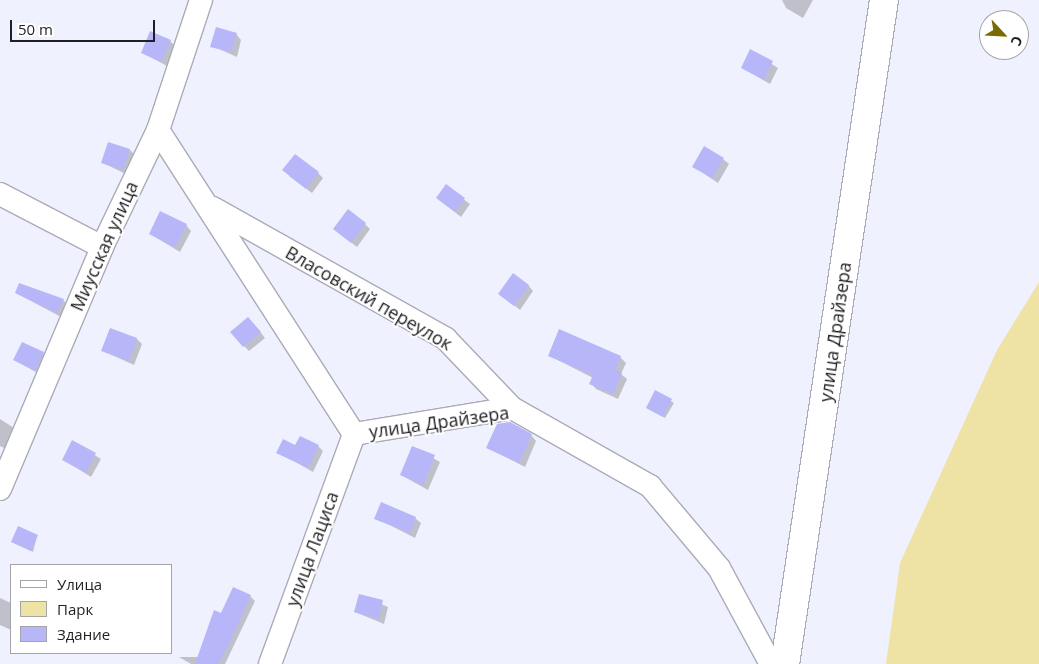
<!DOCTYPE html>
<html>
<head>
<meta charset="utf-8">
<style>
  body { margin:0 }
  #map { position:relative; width:1039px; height:664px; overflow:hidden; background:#f0f1fe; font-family:"Open Sans",sans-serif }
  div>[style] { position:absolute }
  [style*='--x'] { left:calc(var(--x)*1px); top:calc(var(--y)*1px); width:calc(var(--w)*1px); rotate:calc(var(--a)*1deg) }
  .green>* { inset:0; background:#eee3a4 }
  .shadow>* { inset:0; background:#0003 }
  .building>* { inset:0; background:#b6b6f9 }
  .roads { filter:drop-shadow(1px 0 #aaabb7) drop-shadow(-1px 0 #aaabb7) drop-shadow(0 1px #aaabb7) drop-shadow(0 -1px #aaabb7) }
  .minor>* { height:22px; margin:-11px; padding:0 11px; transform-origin:11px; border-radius:11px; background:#fff }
  .tertiary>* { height:28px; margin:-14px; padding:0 14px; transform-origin:14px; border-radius:14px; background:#fff }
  span { translate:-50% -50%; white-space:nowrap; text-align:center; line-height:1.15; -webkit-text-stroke:4px #fff; paint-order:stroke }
  .street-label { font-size:18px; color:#1f1f24 }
  .legend { position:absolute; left:10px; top:564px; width:162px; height:90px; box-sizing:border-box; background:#fff; border:1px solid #a5a5a7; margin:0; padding:6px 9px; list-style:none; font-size:15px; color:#1f1f24 }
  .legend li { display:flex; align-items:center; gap:10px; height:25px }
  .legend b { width:25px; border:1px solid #a5a5a7 }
  .north { position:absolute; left:979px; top:10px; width:50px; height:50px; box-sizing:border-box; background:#fff; border:1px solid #a5a5a7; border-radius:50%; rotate:115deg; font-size:14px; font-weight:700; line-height:20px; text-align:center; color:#1f1f24 }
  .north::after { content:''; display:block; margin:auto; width:18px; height:22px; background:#7a6a01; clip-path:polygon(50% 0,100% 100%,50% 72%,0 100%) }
  .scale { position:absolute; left:10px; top:20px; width:145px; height:22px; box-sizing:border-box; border:2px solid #1f1f24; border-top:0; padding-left:6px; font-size:15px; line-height:18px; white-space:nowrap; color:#1f1f24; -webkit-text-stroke:4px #fff; paint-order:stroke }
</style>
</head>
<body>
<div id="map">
  <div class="green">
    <i style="clip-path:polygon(1039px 282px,1039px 664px,886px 664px,900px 563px,997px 350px)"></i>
  </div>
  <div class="shadow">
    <i style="clip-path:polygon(782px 0,813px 0,803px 18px,786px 8px)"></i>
    <i style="clip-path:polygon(236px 34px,241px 40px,237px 57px,212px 46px)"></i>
    <i style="clip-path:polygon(170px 41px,175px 46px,167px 66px,143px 53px)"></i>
    <i style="clip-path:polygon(751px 51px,778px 68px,770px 84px,742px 68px)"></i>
    <i style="clip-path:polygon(130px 150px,135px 155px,128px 175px,103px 163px)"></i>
    <i style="clip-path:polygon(723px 159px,729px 164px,718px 183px,694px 167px)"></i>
    <i style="clip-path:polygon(318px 173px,323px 178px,312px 193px,289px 176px)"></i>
    <i style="clip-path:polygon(446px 186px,470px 204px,461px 217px,437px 198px)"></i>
    <i style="clip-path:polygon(365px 224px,370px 229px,357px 247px,334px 229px)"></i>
    <i style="clip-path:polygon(186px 225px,191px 231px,180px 252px,150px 234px)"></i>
    <i style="clip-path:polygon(528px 285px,533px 291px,520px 310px,500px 294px)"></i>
    <i style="clip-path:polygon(16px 293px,63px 300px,69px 306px,63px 318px)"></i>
    <i style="clip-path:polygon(254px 324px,265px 338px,249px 351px,244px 346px)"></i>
    <i style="clip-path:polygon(137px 339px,142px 344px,134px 365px,103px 351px)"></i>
    <i style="clip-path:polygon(43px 353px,48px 358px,41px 375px,15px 360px)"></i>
    <i style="clip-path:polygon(550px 356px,620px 357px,626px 363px,621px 374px,627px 379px,618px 399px,596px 389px,591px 383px,593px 378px)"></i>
    <i style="clip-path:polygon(656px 392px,674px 403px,665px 418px,650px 410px)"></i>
    <i style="clip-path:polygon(0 419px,17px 430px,8px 450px,0 446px)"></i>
    <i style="clip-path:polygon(531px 435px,536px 441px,525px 467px,488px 448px)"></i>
    <i style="clip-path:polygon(73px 442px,101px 459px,91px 477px,64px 460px)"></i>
    <i style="clip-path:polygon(318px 446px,323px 451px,313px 472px,278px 452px)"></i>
    <i style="clip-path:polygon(413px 447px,440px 462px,428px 490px,401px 475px)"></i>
    <i style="clip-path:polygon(376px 518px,415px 518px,421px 523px,415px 538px)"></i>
    <i style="clip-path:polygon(37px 536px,33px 552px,12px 542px)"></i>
    <i style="clip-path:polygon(360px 595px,388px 607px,384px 624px,355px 612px)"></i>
    <i style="clip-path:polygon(250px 596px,255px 601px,225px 664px,191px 664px,179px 657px,200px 657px,222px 615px)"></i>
    <i style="clip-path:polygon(0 598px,11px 603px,11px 630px,0 625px)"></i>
  </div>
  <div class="building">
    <i style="clip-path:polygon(216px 27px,237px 33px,231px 52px,210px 47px)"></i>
    <i style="clip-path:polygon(150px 31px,171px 40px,161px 62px,141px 53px)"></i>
    <i style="clip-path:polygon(750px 49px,773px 61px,764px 80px,741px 68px)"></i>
    <i style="clip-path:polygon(108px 142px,130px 149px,123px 170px,101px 163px)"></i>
    <i style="clip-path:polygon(704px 146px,724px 158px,712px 178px,692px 167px)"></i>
    <i style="clip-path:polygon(295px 154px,319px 172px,306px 189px,282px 170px)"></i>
    <i style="clip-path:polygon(446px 184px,465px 198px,455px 212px,436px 198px)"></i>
    <i style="clip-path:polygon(348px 209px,366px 223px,351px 243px,333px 229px)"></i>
    <i style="clip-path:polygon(160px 211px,187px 224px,175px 247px,149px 234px)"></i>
    <i style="clip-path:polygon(513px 273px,529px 285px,514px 306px,498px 294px)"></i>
    <i style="clip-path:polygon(19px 283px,64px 299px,57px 313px,15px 293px)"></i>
    <i style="clip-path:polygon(248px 317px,261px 332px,243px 347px,230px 332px)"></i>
    <i style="clip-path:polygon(110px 328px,137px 338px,129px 361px,101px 351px)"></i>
    <i style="clip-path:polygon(559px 329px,621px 356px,615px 370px,622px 373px,613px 394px,589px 384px,593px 375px,548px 356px)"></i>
    <i style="clip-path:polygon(22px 342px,44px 352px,35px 371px,13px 360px)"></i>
    <i style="clip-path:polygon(655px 390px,672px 399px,663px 417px,646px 408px)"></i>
    <i style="clip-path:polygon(510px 422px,532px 434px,519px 463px,486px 448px,497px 424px)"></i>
    <i style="clip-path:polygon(300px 436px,319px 445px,308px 468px,276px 453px,283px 439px,295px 445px)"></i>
    <i style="clip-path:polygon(72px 440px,96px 453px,86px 473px,62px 460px)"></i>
    <i style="clip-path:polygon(412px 446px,435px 455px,423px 485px,400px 475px)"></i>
    <i style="clip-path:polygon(381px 502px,416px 517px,410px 533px,374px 519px)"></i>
    <i style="clip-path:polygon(18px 526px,38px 535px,31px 551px,11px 542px)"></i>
    <i style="clip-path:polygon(233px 587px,251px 595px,228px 646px,218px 664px,195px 664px,214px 610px,221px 613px)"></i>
    <i style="clip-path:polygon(359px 594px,383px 600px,379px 619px,354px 612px)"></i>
  </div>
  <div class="roads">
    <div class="minor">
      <i style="--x:158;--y:130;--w:362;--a:57.2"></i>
      <i style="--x:354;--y:434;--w:160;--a:-9.3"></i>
      <i style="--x:512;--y:408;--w:159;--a:29.5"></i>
      <i style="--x:650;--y:486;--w:107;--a:49.9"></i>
      <i style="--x:719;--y:568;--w:109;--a:61.6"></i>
      <i style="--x:0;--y:194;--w:115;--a:27.5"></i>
      <i style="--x:213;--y:208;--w:267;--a:29.3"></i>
      <i style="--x:446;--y:339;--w:95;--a:46.3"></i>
      <i style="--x:0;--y:489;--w:263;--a:-67.1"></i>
      <i style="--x:102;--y:247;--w:130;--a:-64.4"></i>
      <i style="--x:158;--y:130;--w:137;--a:-71.7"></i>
      <i style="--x:270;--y:664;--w:245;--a:-69.9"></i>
    </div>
    <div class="tertiary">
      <i style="--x:785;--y:664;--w:671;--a:-81.52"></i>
    </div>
  </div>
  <div class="street-label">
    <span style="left:104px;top:246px;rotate:-66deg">Миусская улица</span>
    <span style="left:369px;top:298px;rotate:30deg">Власовский переулок</span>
    <span style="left:835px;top:332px;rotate:-82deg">улица Драйзера</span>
    <span style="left:439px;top:422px;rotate:-8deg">улица Драйзера</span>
    <span style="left:312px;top:549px;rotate:-70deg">улица Лациса</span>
  </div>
  <ul class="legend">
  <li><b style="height:6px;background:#fff"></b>Улица</li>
  <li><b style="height:14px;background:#eee3a4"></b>Парк</li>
  <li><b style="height:14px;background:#b6b6f9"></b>Здание</li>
  </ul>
  <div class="north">С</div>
  <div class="scale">50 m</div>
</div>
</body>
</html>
